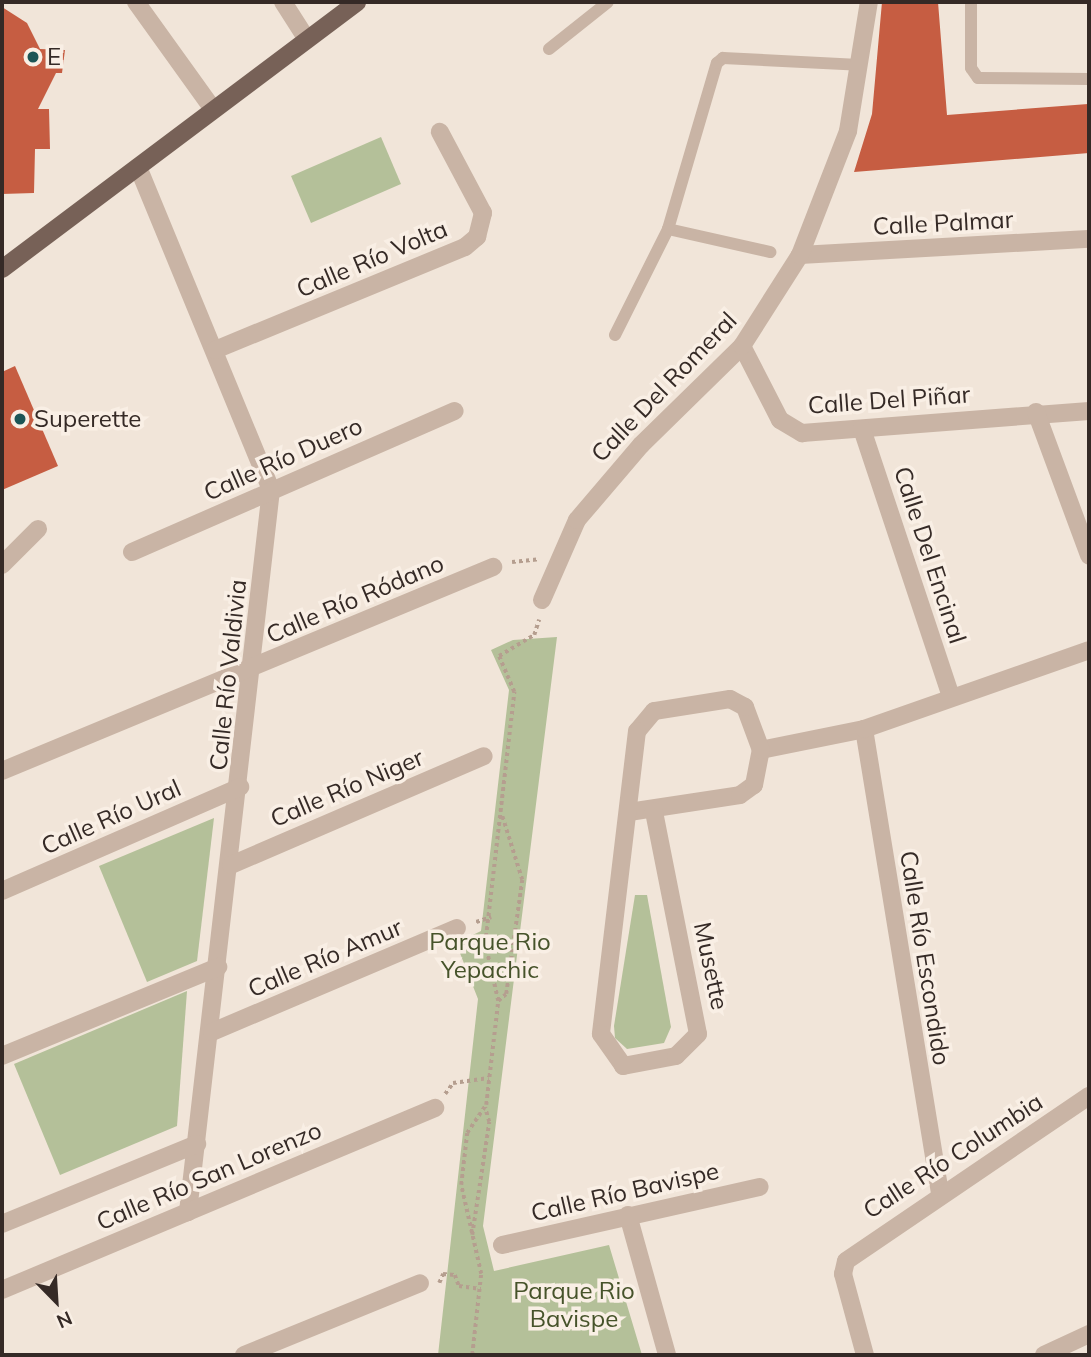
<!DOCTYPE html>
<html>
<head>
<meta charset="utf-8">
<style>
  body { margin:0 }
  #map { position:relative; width:1091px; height:1357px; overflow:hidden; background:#f1e5d9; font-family:Mulish,sans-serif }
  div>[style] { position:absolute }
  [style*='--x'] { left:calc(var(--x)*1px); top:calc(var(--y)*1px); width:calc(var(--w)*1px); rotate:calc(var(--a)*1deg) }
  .green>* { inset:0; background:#b4c099 }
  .building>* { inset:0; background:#c65d42 }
  .path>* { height:3.5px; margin-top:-1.75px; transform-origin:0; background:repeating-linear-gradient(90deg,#b59e8f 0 3.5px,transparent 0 7px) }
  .service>* { height:12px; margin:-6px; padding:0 6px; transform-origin:6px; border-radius:6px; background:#c9b4a5 }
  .minor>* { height:18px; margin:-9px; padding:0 9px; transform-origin:9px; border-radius:9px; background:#c9b4a5 }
  .primary>* { height:18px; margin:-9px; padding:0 9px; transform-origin:9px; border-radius:9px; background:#776157 }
  .dots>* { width:19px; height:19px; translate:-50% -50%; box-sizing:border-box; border:4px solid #f9efe5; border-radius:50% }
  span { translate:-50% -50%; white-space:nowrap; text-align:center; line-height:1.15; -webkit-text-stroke:7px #f9efe5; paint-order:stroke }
  .poi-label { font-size:24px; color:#352a26 }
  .left { translate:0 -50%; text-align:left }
  .street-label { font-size:24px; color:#352a26 }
  .park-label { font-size:24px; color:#46532a }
  .frame { position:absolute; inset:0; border:4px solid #352a26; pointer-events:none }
  .north { position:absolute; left:21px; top:1266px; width:70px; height:70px; -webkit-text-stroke:5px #f9efe5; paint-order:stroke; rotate:156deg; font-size:19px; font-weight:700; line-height:28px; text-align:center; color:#352a26 }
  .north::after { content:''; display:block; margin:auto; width:24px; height:32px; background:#352a26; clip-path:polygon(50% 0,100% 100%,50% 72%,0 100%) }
</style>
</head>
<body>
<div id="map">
  <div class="green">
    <i style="clip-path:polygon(381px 137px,401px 184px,311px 223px,291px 176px)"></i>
    <i style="clip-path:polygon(557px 637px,483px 1226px,494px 1271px,609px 1245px,642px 1355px,438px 1355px,478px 999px,456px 943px,481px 931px,509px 690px,491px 650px,513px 640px)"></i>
    <i style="clip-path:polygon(214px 818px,197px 961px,147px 982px,99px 866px)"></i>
    <i style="clip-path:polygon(635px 895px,647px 895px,671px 1027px,664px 1043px,627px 1049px,615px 1038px,614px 1026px)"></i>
    <i style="clip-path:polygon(187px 991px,177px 1126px,60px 1175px,14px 1064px)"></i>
  </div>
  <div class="building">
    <i style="clip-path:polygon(882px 2px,938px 2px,947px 115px,1088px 104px,1089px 153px,854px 172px,872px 114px)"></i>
    <i style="clip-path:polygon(2px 7px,27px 23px,40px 49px,65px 50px,62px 73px,56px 73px,38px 109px,49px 109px,50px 149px,35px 149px,34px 193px,2px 194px)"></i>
    <i style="clip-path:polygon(15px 366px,58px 466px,2px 490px,2px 372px)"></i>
  </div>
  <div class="path">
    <i style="--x:512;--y:562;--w:27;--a:-6"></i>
    <i style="--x:476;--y:922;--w:16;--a:-18"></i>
    <i style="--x:498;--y:1001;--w:11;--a:-41"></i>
    <i style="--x:506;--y:994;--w:115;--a:-82"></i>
    <i style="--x:522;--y:880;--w:67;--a:-107.4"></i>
    <i style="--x:445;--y:1094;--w:14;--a:-54"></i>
    <i style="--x:453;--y:1083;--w:36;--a:-8"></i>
    <i style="--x:472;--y:1235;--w:114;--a:-81.4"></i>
    <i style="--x:489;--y:1122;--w:15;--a:-106"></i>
    <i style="--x:439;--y:1283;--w:10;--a:-66"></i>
    <i style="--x:443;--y:1274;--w:12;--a:5"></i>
    <i style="--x:455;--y:1275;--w:12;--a:70"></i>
    <i style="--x:459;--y:1286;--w:22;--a:8"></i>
    <i style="--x:472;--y:1355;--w:81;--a:-83.7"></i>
    <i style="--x:481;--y:1274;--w:91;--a:-102.7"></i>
    <i style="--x:461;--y:1185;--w:52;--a:-83.4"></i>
    <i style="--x:467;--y:1133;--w:34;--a:-56"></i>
    <i style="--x:486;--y:1105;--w:105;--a:-83.4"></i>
    <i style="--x:498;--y:1001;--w:58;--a:-102.8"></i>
    <i style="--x:485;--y:944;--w:254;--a:-83.4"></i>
    <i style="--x:514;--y:692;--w:39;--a:-113"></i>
    <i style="--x:499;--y:656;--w:41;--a:-31"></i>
    <i style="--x:534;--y:635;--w:16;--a:-72"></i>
  </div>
  <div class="service">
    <i style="--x:971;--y:2;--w:66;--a:90"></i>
    <i style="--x:971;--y:68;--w:12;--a:55"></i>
    <i style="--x:978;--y:78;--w:111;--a:0.5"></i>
    <i style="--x:549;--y:49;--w:75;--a:-38.5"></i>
    <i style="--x:668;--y:229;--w:105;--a:12.7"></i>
    <i style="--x:615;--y:335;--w:119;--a:-63.4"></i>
    <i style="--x:668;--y:229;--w:173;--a:-73.6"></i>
    <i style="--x:717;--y:63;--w:8;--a:-40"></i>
    <i style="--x:723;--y:58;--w:136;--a:2.9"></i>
  </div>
  <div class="minor">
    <i style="--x:136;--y:2;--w:132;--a:54.3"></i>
    <i style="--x:283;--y:2;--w:43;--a:57.4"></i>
    <i style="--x:138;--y:167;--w:349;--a:67.6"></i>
    <i style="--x:271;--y:490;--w:727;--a:96.56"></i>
    <i style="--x:800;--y:255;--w:289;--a:-3.2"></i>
    <i style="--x:742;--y:346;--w:83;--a:62.8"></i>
    <i style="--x:780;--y:420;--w:26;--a:31"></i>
    <i style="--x:802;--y:433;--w:288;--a:-4.4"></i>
    <i style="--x:215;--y:350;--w:270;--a:-22.4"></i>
    <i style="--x:465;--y:247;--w:16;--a:-40"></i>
    <i style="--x:477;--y:237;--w:25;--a:-76"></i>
    <i style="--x:483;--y:213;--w:92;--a:-118"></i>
    <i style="--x:1036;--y:412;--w:153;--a:69.7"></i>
    <i style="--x:862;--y:429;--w:282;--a:71.6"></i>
    <i style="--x:132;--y:552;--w:352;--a:-23.6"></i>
    <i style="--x:2;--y:565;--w:51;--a:-45"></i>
    <i style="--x:542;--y:600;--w:87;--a:-66.4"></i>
    <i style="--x:577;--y:520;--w:99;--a:-49.5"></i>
    <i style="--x:641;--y:445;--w:141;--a:-44.4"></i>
    <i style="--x:742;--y:346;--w:108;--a:-57.5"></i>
    <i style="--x:800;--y:255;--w:133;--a:-68.8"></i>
    <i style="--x:848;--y:131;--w:131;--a:-80.8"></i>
    <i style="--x:864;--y:729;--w:470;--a:80.7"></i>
    <i style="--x:761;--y:750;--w:105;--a:-11.5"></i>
    <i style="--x:864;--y:729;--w:238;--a:-19.3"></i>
    <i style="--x:2;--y:771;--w:532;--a:-22.56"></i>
    <i style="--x:629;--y:812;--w:112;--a:-8.7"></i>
    <i style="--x:740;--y:795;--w:17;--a:-36"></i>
    <i style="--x:754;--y:785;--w:36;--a:-79"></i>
    <i style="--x:761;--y:750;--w:46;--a:-110.4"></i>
    <i style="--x:745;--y:707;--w:17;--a:-152"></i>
    <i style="--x:730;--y:699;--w:77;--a:171"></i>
    <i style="--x:654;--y:711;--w:26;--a:130"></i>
    <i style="--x:637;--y:731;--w:305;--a:96.8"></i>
    <i style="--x:601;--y:1034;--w:39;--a:55"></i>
    <i style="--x:623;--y:1066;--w:54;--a:-10.7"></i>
    <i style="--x:676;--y:1056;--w:31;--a:-45"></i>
    <i style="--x:698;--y:1034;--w:227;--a:-101.2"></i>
    <i style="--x:231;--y:865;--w:275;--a:-23.3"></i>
    <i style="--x:2;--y:891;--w:260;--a:-23.6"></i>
    <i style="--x:212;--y:1032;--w:266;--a:-23"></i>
    <i style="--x:2;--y:1056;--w:234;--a:-22.4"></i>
    <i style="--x:628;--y:1215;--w:145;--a:74.4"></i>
    <i style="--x:2;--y:1224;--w:211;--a:-22.3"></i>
    <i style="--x:502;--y:1245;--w:264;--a:-12.7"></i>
    <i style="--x:2;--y:1290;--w:470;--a:-22.8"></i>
    <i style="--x:244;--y:1355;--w:190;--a:-22.2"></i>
    <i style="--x:865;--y:1355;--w:84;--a:-105.2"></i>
    <i style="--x:843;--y:1274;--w:13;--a:-77"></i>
    <i style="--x:846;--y:1261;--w:294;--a:-34.2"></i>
    <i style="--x:1044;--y:1355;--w:50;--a:-25"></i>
  </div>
  <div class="primary">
    <i style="--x:2;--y:269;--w:444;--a:-36.9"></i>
  </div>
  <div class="dots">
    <i style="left:33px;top:57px;background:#1c5556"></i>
    <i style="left:20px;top:419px;background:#1c5556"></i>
  </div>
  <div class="poi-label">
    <span class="left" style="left:47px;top:57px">E</span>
    <span class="left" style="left:34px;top:419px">Superette</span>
  </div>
  <div class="street-label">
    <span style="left:943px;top:223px;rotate:-3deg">Calle Palmar</span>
    <span style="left:372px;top:259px;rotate:-23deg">Calle Río Volta</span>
    <span style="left:664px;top:387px;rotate:-46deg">Calle Del Romeral</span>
    <span style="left:889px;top:400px;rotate:-4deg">Calle Del Piñar</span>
    <span style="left:283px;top:459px;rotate:-24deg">Calle Río Duero</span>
    <span style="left:930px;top:555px;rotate:72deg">Calle Del Encinal</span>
    <span style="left:355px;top:599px;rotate:-23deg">Calle Río Ródano</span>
    <span style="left:228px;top:675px;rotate:-84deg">Calle Río Valdivia</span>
    <span style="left:347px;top:788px;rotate:-23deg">Calle Río Niger</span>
    <span style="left:111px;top:817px;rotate:-24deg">Calle Río Ural</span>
    <span style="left:325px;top:958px;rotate:-23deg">Calle Río Amur</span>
    <span style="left:925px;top:958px;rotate:81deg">Calle Río Escondido</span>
    <span style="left:711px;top:966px;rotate:78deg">Musette</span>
    <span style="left:953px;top:1156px;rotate:-33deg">Calle Río Columbia</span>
    <span style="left:209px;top:1176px;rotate:-23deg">Calle Río San Lorenzo</span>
    <span style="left:625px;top:1192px;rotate:-13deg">Calle Río Bavispe</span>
  </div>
  <div class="park-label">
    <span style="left:490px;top:956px">Parque Rio<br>Yepachic</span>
    <span style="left:574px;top:1305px">Parque Rio<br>Bavispe</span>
  </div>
  <div class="frame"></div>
  <div class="north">N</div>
</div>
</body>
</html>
